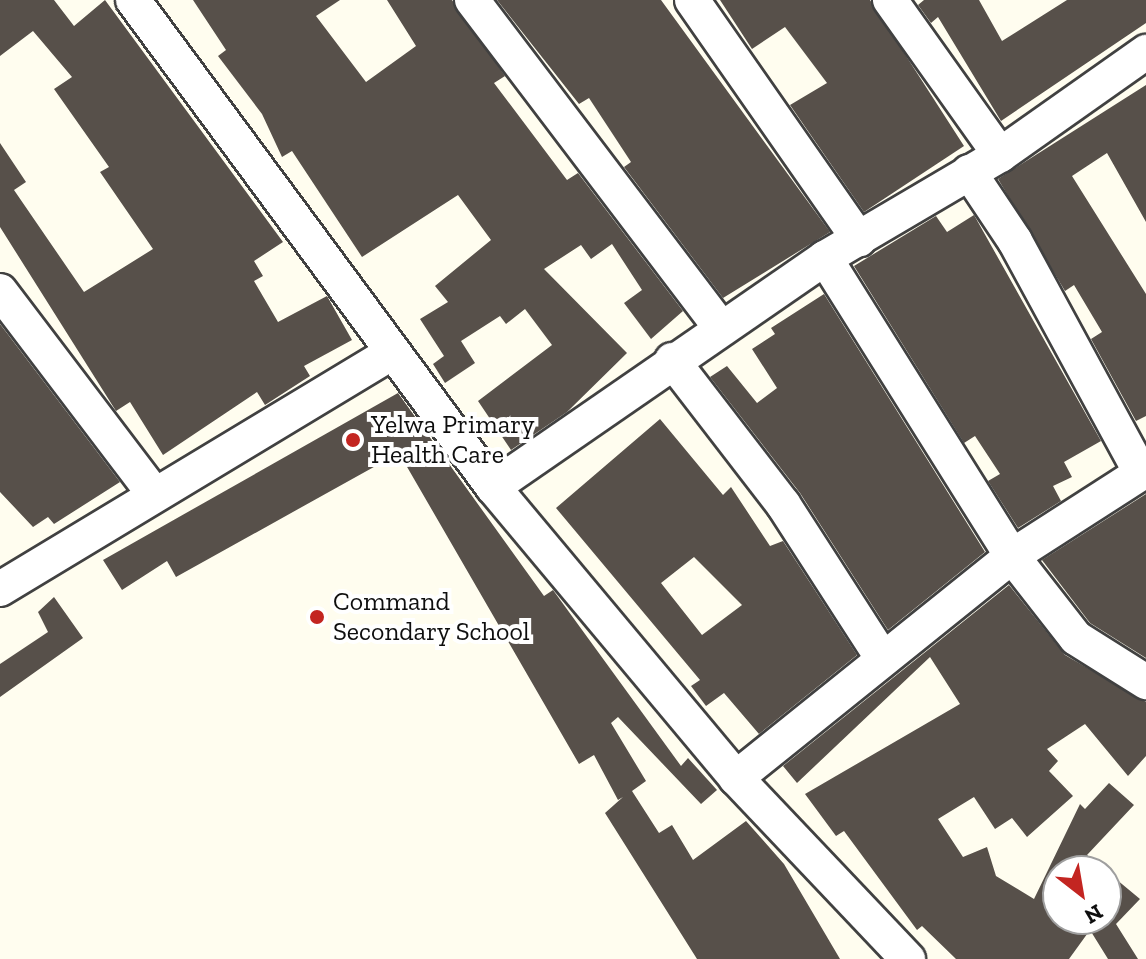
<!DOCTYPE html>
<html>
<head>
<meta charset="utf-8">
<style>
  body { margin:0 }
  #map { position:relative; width:1146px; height:959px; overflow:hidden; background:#fffdef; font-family:"Zilla Slab",serif }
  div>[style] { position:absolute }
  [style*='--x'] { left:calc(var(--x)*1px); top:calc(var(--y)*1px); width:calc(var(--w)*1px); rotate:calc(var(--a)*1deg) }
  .building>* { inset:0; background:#57504a }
  .roads { filter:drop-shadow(2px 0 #414141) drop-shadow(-2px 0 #414141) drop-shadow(0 2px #414141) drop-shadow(0 -2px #414141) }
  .minor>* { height:34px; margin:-17px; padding:0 17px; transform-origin:17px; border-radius:17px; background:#fff }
  .dots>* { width:22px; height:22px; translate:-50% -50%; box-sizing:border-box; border:4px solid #fff; border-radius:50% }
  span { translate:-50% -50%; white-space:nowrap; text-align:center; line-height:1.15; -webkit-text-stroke:8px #fff; paint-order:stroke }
  .poi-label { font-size:26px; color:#0e0e0e }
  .left { translate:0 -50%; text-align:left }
  .north { position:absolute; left:1042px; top:855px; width:80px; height:80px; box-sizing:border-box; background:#fff; border:2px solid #9f9f9f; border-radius:50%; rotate:149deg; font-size:22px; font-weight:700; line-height:32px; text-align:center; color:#0e0e0e }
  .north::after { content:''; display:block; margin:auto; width:28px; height:36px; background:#c32521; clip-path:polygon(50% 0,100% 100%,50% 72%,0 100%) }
</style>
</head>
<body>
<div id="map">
  <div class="building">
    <i style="clip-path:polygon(0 0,54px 0,74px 26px,105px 0,283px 242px,254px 261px,263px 276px,254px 281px,278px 322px,327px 296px,352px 340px,304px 366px,310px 376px,265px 405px,257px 392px,163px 455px,130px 402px,116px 411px,0 227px,0 143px,26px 182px,14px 190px,84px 292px,153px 249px,100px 172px,109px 167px,54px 89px,72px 77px,33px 31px,0 56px)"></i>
    <i style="clip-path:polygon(193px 0,340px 0,316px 16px,366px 82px,416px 46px,387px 0,452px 0,505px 76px,494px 83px,567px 180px,578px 173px,683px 311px,651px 339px,624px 303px,642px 290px,612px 244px,591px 259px,581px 245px,544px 269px,627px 353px,567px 412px,511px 450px,478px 401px,552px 345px,525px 309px,506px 324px,500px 316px,461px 341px,475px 363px,445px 383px,433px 364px,444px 356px,420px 319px,448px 302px,435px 286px,491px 240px,458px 195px,362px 257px,292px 151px,282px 157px,262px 114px,218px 56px,226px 50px)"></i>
    <i style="clip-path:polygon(497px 0,661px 0,830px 232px,723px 298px,624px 167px,631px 162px,589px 98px,579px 104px)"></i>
    <i style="clip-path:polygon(720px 0,870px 0,964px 146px,864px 212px,790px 105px,827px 83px,785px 27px,752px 49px)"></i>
    <i style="clip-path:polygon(924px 0,979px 0,1002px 41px,1067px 0,1146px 0,1146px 23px,1001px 121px,938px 17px,931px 23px,918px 5px)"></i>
    <i style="clip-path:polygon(1146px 85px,1146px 222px,1107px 153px,1072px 176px,1146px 294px,1146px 416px,1136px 421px,1091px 339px,1102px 332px,1074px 285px,1065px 291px,998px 179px)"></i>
    <i style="clip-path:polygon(974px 215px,1101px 441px,1064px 462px,1072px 477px,1053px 486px,1061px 501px,1018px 528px,988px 481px,1000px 474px,975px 436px,964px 443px,854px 266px,936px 216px,947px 232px)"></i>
    <i style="clip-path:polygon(824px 294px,985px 552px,888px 630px,800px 493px,710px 377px,727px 366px,757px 403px,777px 388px,752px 349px,775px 334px,771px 328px)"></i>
    <i style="clip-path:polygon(0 324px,120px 482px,54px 524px,48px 517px,33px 527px,0 492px)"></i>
    <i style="clip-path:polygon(398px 393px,544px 596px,553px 590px,681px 766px,688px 758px,717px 790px,701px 804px,618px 717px,611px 723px,646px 781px,632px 791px,659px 833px,672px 825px,693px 860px,746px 821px,784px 864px,840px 959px,697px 959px,605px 813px,623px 797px,618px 800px,594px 755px,579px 764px,399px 453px,176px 577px,167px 561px,122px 590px,103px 560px)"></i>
    <i style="clip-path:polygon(evenodd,660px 419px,723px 495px,731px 487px,770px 546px,783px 541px,857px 655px,759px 734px,724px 693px,706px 706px,691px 686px,700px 680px,556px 508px,660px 419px,694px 557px,742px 605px,702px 635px,661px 583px,694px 557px)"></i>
    <i style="clip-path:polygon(1146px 494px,1146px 658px,1090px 623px,1042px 560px)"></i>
    <i style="clip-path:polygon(evenodd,1009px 585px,1065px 655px,1146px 702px,1146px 756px,1128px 776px,1085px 724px,1047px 749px,1058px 761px,1049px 771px,1073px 796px,1027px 837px,1012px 818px,995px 829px,974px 797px,938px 819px,963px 857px,987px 847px,996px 876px,1034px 899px,1080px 804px,1085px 809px,1109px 783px,1134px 805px,1087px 855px,1140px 899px,1116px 924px,1138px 959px,1108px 959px,1090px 930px,1069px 959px,956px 959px,922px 926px,917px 930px,844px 831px,836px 836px,805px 794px,960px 704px,930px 657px,797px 783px,783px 766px,1009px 585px,1058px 871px,1106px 871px,1106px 919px,1058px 919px,1058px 871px)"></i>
    <i style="clip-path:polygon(54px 597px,83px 638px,0 697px,0 664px,48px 632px,38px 612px)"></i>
  </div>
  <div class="roads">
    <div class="minor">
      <i style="--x:133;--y:0;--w:606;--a:53.53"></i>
      <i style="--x:493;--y:487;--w:379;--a:50.1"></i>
      <i style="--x:736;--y:778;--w:250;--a:46.5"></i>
      <i style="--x:472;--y:0;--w:412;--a:52.8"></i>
      <i style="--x:692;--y:0;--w:292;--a:55.1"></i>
      <i style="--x:890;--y:0;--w:190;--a:54.6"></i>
      <i style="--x:969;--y:172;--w:83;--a:56.3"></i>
      <i style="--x:1015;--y:241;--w:264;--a:61.5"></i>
      <i style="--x:825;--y:258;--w:352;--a:57.9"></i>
      <i style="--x:1012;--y:556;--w:104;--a:52"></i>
      <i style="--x:1076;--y:638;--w:83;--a:32.2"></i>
      <i style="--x:0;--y:291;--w:251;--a:52.8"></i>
      <i style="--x:672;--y:360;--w:182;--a:52.4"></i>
      <i style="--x:783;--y:504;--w:181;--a:57.2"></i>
      <i style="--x:493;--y:487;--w:403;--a:-34.6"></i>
      <i style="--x:825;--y:258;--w:203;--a:-30.5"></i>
      <i style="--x:1000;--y:155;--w:179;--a:-35.2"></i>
      <i style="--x:0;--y:589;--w:454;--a:-31.1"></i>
      <i style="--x:736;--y:778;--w:354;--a:-38.8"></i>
      <i style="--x:1012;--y:556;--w:159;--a:-32.7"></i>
    </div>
  </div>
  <div class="dots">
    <i style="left:353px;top:440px;background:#c32521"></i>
    <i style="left:317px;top:617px;background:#c32521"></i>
  </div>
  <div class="poi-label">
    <span class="left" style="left:371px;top:440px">Yelwa Primary<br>Health Care</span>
    <span class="left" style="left:333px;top:617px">Command<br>Secondary School</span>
  </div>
  <div class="north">N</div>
</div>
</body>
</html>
